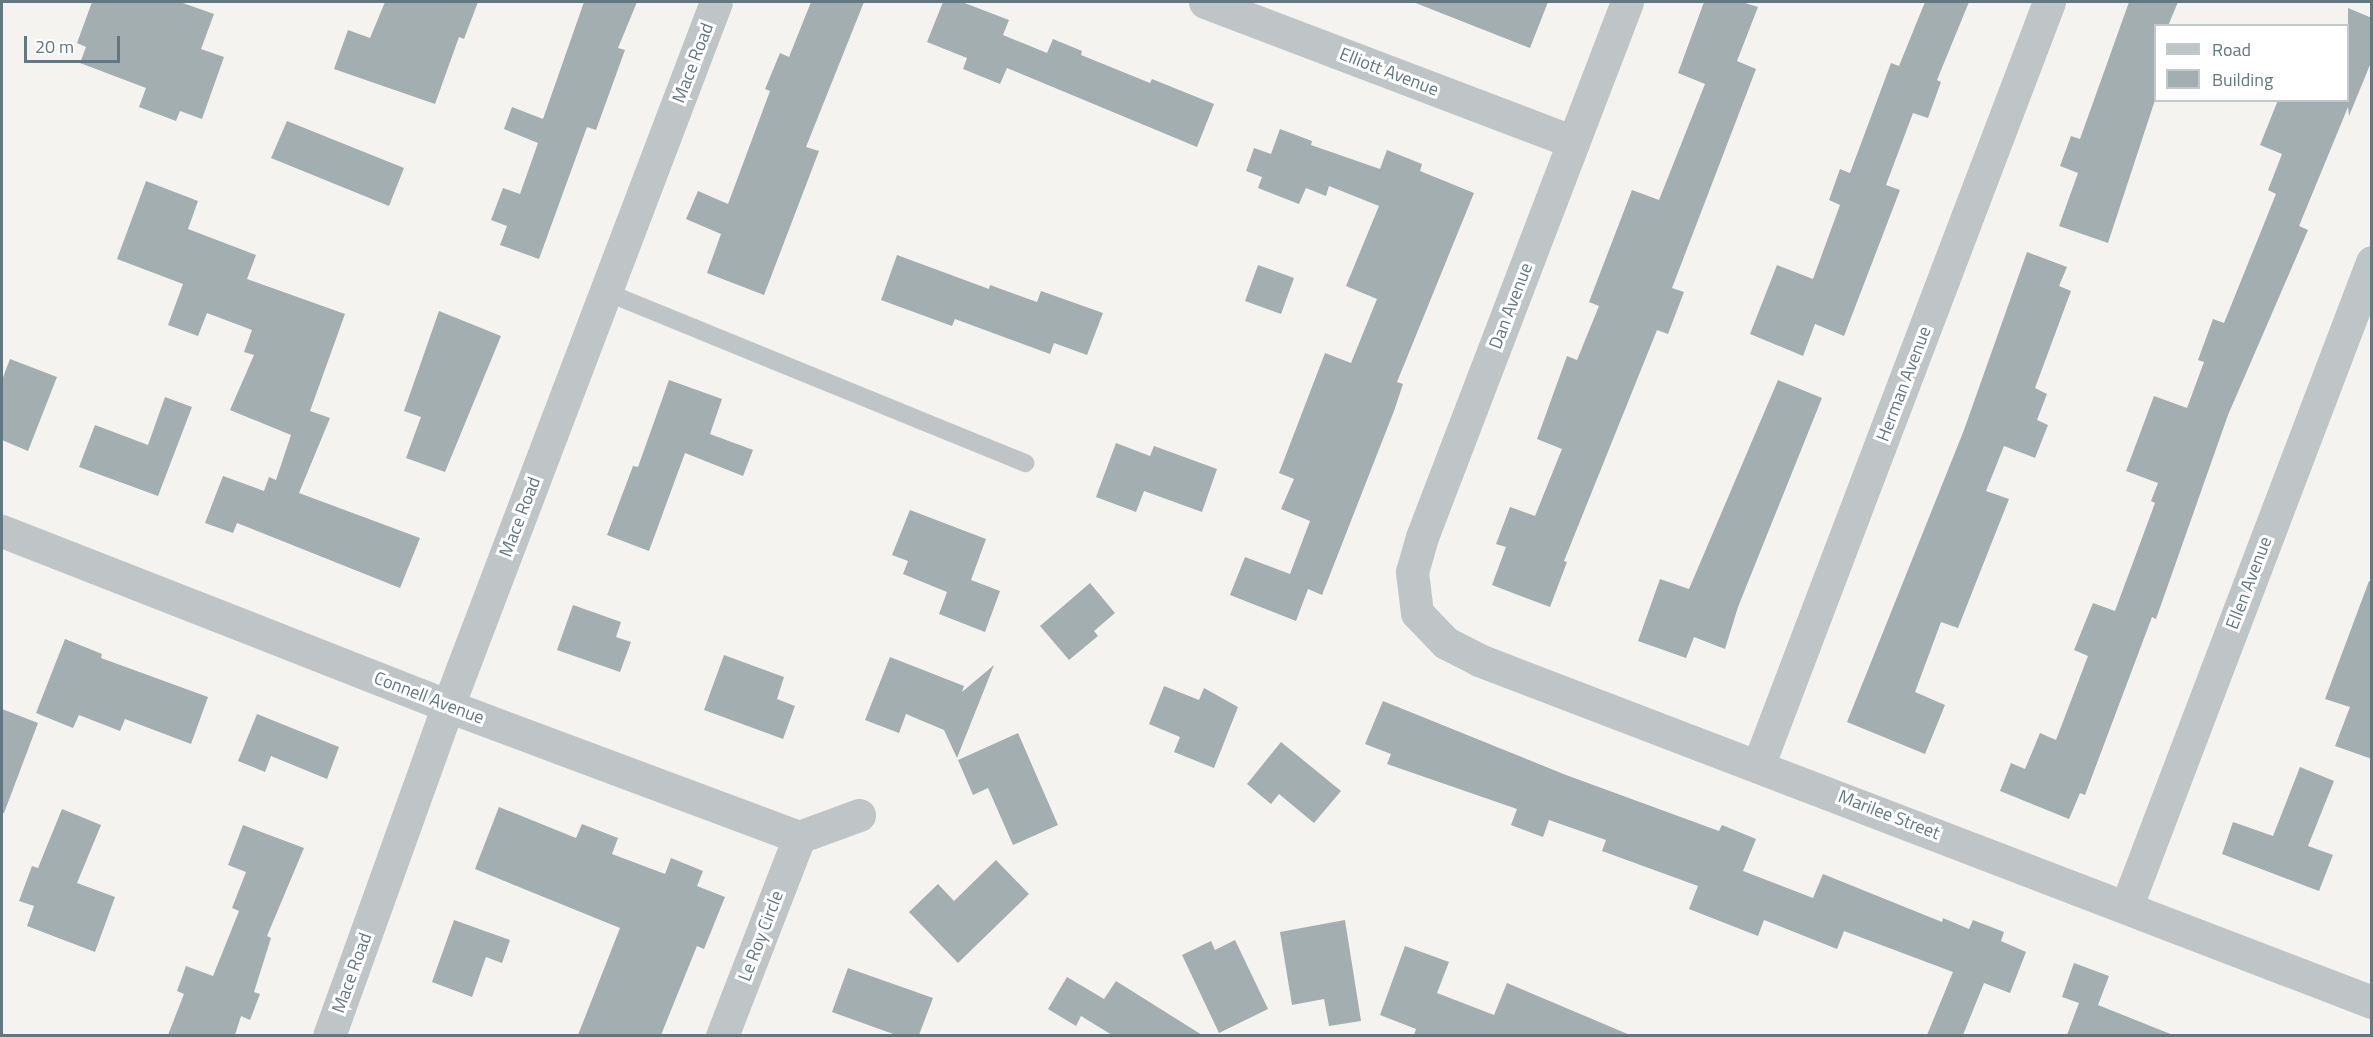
<!DOCTYPE html>
<html>
<head>
<meta charset="utf-8">
<style>
  body { margin:0 }
  #map { position:relative; width:2373px; height:1037px; overflow:hidden; background:#f4f3ef; font-family:"Titillium Web",sans-serif }
  div>[style] { position:absolute }
  [style*='--x'] { left:calc(var(--x)*1px); top:calc(var(--y)*1px); width:calc(var(--w)*1px); rotate:calc(var(--a)*1deg) }
  .building>* { inset:0; background:#a3aeb1 }
  .lane>* { height:18px; margin:-9px; padding:0 9px; transform-origin:9px; border-radius:9px; background:#bfc4c6 }
  .street>* { height:33px; margin:-16.5px; padding:0 16.5px; transform-origin:16.5px; border-radius:16.5px; background:#bfc4c6 }
  span { translate:-50% -50%; white-space:nowrap; text-align:center; line-height:1.15; -webkit-text-stroke:6px #fff; paint-order:stroke }
  .street-label { font-size:18px; color:#637781 }
  .frame { position:absolute; inset:0; border:3px solid #637781; pointer-events:none }
  .legend { position:absolute; left:2154px; top:24px; width:195px; height:78px; box-sizing:border-box; background:#fff; border:2px solid #c1c9cd; margin:0; padding:8px 10px; list-style:none; font-size:18px; color:#637781 }
  .legend li { display:flex; align-items:center; gap:12px; height:30px }
  .legend b { width:30px; border:2px solid #c1c9cd }
  .scale { position:absolute; left:24px; top:36px; width:96px; height:27px; box-sizing:border-box; border:3px solid #637781; border-top:0; padding-left:8px; font-size:18px; line-height:21px; white-space:nowrap; color:#637781; -webkit-text-stroke:4px #fff; paint-order:stroke }
</style>
</head>
<body>
<div id="map">
  <div class="building">
    <i style="clip-path:polygon(92px 2px,180px 2px,214px 14px,201px 49px,224px 57px,202px 119px,180px 111px,176px 121px,139px 107px,146px 88px,80px 63px,86px 47px,77px 43px)"></i>
    <i style="clip-path:polygon(385px 2px,478px 2px,464px 39px,459px 37px,435px 104px,334px 69px,348px 30px,370px 38px)"></i>
    <i style="clip-path:polygon(584px 2px,637px 2px,618px 48px,625px 50px,596px 130px,587px 127px,539px 259px,500px 245px,507px 226px,491px 220px,503px 188px,520px 194px,538px 143px,504px 129px,512px 107px,543px 119px)"></i>
    <i style="clip-path:polygon(811px 2px,864px 2px,806px 147px,819px 151px,764px 295px,707px 273px,721px 234px,686px 219px,698px 191px,728px 204px,770px 91px,765px 89px,780px 53px,789px 57px)"></i>
    <i style="clip-path:polygon(943px 2px,962px 2px,1009px 20px,1003px 35px,1047px 53px,1053px 39px,1082px 51px,1081px 55px,1150px 83px,1152px 79px,1214px 104px,1197px 147px,1007px 68px,1000px 84px,963px 69px,967px 58px,927px 42px)"></i>
    <i style="clip-path:polygon(1413px 2px,1548px 2px,1530px 48px)"></i>
    <i style="clip-path:polygon(1704px 2px,1742px 2px,1758px 7px,1737px 61px,1756px 69px,1672px 288px,1684px 292px,1668px 334px,1657px 330px,1564px 561px,1567px 562px,1550px 607px,1492px 585px,1506px 547px,1496px 544px,1510px 507px,1535px 516px,1562px 449px,1537px 439px,1567px 356px,1577px 360px,1599px 306px,1589px 302px,1632px 190px,1659px 200px,1705px 84px,1678px 73px)"></i>
    <i style="clip-path:polygon(1925px 2px,1969px 2px,1937px 80px,1941px 82px,1928px 118px,1913px 113px,1886px 185px,1900px 190px,1844px 336px,1815px 324px,1803px 356px,1750px 334px,1777px 265px,1813px 279px,1840px 205px,1829px 200px,1840px 169px,1850px 173px,1891px 63px,1899px 66px)"></i>
    <i style="clip-path:polygon(2129px 2px,2178px 2px,2168px 26px,2156px 26px,2156px 97px,2108px 243px,2059px 226px,2078px 173px,2060px 166px,2071px 136px,2080px 139px)"></i>
    <i style="clip-path:polygon(2348px 8px,2372px 18px,2372px 60px,2349px 116px,2348px 107px,2299px 226px,2308px 230px,2228px 415px,2156px 619px,2152px 617px,2085px 795px,2080px 793px,2069px 819px,2000px 791px,2011px 763px,2025px 769px,2040px 733px,2056px 740px,2088px 656px,2074px 650px,2093px 603px,2115px 611px,2155px 503px,2151px 501px,2158px 483px,2126px 471px,2154px 396px,2187px 408px,2204px 362px,2198px 360px,2213px 319px,2224px 323px,2276px 194px,2268px 190px,2282px 154px,2260px 145px,2278px 100px,2348px 100px)"></i>
    <i style="clip-path:polygon(287px 121px,404px 168px,389px 206px,271px 158px)"></i>
    <i style="clip-path:polygon(1280px 129px,1312px 141px,1311px 145px,1380px 169px,1387px 150px,1422px 164px,1420px 171px,1474px 193px,1397px 382px,1403px 384px,1394px 411px,1322px 595px,1308px 589px,1296px 621px,1230px 595px,1245px 557px,1290px 574px,1310px 521px,1281px 509px,1294px 479px,1279px 473px,1325px 353px,1351px 363px,1377px 299px,1346px 286px,1379px 206px,1329px 186px,1326px 196px,1306px 188px,1299px 204px,1258px 188px,1262px 177px,1246px 171px,1254px 148px,1271px 154px)"></i>
    <i style="clip-path:polygon(146px 181px,198px 201px,188px 229px,256px 255px,247px 279px,345px 314px,310px 411px,330px 418px,299px 493px,420px 538px,400px 588px,237px 523px,233px 533px,205px 523px,223px 476px,264px 491px,269px 477px,276px 480px,291px 435px,230px 410px,254px 355px,244px 352px,252px 330px,207px 313px,198px 336px,168px 325px,183px 284px,117px 259px)"></i>
    <i style="clip-path:polygon(2027px 252px,2067px 267px,2059px 286px,2071px 291px,2035px 388px,2047px 394px,2037px 420px,2048px 425px,2035px 458px,2004px 446px,1986px 491px,2009px 499px,1958px 628px,1941px 622px,1915px 692px,1945px 705px,1925px 754px,1847px 722px,1964px 430px)"></i>
    <i style="clip-path:polygon(897px 255px,989px 289px,990px 285px,1037px 302px,1041px 291px,1103px 313px,1087px 355px,1054px 343px,1050px 354px,955px 319px,952px 326px,881px 300px)"></i>
    <i style="clip-path:polygon(1258px 265px,1294px 278px,1281px 314px,1245px 301px)"></i>
    <i style="clip-path:polygon(439px 311px,501px 336px,445px 472px,406px 458px,421px 417px,404px 411px)"></i>
    <i style="clip-path:polygon(10px 359px,57px 377px,28px 451px,2px 440px,2px 380px)"></i>
    <i style="clip-path:polygon(669px 380px,722px 399px,710px 434px,753px 450px,743px 476px,685px 453px,649px 551px,607px 535px,633px 466px,638px 467px)"></i>
    <i style="clip-path:polygon(1778px 380px,1822px 398px,1738px 607px,1725px 649px,1694px 637px,1686px 658px,1638px 641px,1660px 579px,1689px 589px)"></i>
    <i style="clip-path:polygon(165px 397px,192px 407px,158px 496px,79px 467px,95px 425px,148px 445px)"></i>
    <i style="clip-path:polygon(1116px 443px,1150px 456px,1154px 446px,1217px 469px,1202px 512px,1144px 491px,1136px 512px,1096px 497px)"></i>
    <i style="clip-path:polygon(910px 510px,986px 539px,971px 580px,1000px 591px,985px 632px,939px 614px,947px 592px,903px 574px,908px 561px,892px 555px)"></i>
    <i style="clip-path:polygon(2369px 581px,2372px 582px,2372px 759px,2335px 746px,2350px 707px,2325px 699px)"></i>
    <i style="clip-path:polygon(1090px 583px,1115px 613px,1094px 631px,1098px 636px,1069px 660px,1040px 626px)"></i>
    <i style="clip-path:polygon(573px 605px,621px 622px,616px 637px,631px 642px,620px 672px,557px 650px)"></i>
    <i style="clip-path:polygon(65px 639px,102px 654px,101px 658px,208px 697px,191px 744px,125px 719px,120px 731px,79px 715px,73px 728px,36px 713px)"></i>
    <i style="clip-path:polygon(724px 655px,784px 677px,777px 699px,795px 706px,783px 739px,704px 710px)"></i>
    <i style="clip-path:polygon(890px 657px,964px 686px,962px 692px,994px 665px,957px 758px,944px 730px,906px 714px,899px 733px,865px 720px)"></i>
    <i style="clip-path:polygon(1164px 686px,1199px 700px,1204px 688px,1238px 707px,1214px 768px,1174px 752px,1180px 737px,1149px 724px)"></i>
    <i style="clip-path:polygon(1383px 701px,1566px 775px,1719px 831px,1722px 825px,1756px 839px,1743px 871px,1813px 898px,1823px 874px,1942px 922px,1943px 918px,1969px 929px,1973px 920px,2004px 932px,2001px 941px,2026px 952px,2010px 993px,1984px 983px,1963px 1035px,1927px 1035px,1953px 972px,1844px 931px,1837px 949px,1764px 920px,1758px 936px,1689px 909px,1698px 886px,1602px 851px,1606px 840px,1549px 820px,1543px 837px,1511px 825px,1517px 809px,1387px 764px,1391px 754px,1365px 744px)"></i>
    <i style="clip-path:polygon(2px 709px,38px 723px,4px 813px,2px 813px)"></i>
    <i style="clip-path:polygon(257px 714px,339px 747px,327px 779px,271px 756px,265px 772px,238px 761px)"></i>
    <i style="clip-path:polygon(1018px 733px,1058px 825px,1013px 845px,988px 788px,973px 795px,958px 760px)"></i>
    <i style="clip-path:polygon(1281px 742px,1341px 791px,1314px 823px,1279px 794px,1271px 804px,1247px 784px)"></i>
    <i style="clip-path:polygon(2300px 767px,2334px 781px,2308px 846px,2333px 855px,2319px 891px,2222px 854px,2233px 822px,2273px 836px)"></i>
    <i style="clip-path:polygon(499px 807px,576px 838px,582px 824px,618px 838px,612px 854px,665px 874px,671px 858px,703px 871px,697px 886px,725px 897px,704px 949px,697px 946px,661px 1035px,578px 1035px,620px 928px,475px 869px)"></i>
    <i style="clip-path:polygon(62px 809px,101px 825px,77px 883px,115px 897px,95px 952px,27px 926px,34px 906px,19px 901px,32px 866px,38px 868px)"></i>
    <i style="clip-path:polygon(243px 825px,304px 848px,267px 936px,271px 938px,254px 992px,260px 994px,250px 1020px,241px 1016px,235px 1035px,168px 1035px,184px 994px,177px 991px,186px 966px,213px 976px,239px 911px,232px 908px,246px 872px,228px 865px)"></i>
    <i style="clip-path:polygon(996px 860px,1029px 894px,958px 963px,909px 912px,938px 884px,954px 901px)"></i>
    <i style="clip-path:polygon(454px 920px,510px 940px,502px 963px,486px 957px,472px 997px,432px 982px)"></i>
    <i style="clip-path:polygon(1345px 920px,1361px 1021px,1329px 1026px,1324px 999px,1292px 1005px,1280px 932px)"></i>
    <i style="clip-path:polygon(1235px 940px,1268px 1009px,1219px 1033px,1182px 955px,1211px 941px,1215px 950px)"></i>
    <i style="clip-path:polygon(1405px 946px,1449px 962px,1437px 993px,1494px 1015px,1507px 983px,1630px 1035px,1414px 1035px,1416px 1029px,1380px 1015px)"></i>
    <i style="clip-path:polygon(2074px 963px,2109px 976px,2098px 1005px,2173px 1035px,2067px 1035px,2079px 1003px,2062px 997px)"></i>
    <i style="clip-path:polygon(848px 968px,933px 998px,919px 1035px,896px 1035px,832px 1012px)"></i>
    <i style="clip-path:polygon(1067px 977px,1104px 999px,1116px 981px,1202px 1035px,1112px 1035px,1081px 1016px,1076px 1026px,1048px 1009px)"></i>
  </div>
  <div class="lane">
    <i style="--x:606;--y:292;--w:453;--a:22.2"></i>
  </div>
  <div class="street">
    <i style="--x:1205;--y:2;--w:394;--a:20.8"></i>
    <i style="--x:1627;--y:2;--w:573;--a:110.97"></i>
    <i style="--x:1422;--y:537;--w:36;--a:106"></i>
    <i style="--x:1412;--y:572;--w:41;--a:83"></i>
    <i style="--x:1417;--y:613;--w:42;--a:46"></i>
    <i style="--x:1446;--y:643;--w:37;--a:27"></i>
    <i style="--x:1479;--y:660;--w:956;--a:20.96"></i>
    <i style="--x:2;--y:531;--w:479;--a:21.4"></i>
    <i style="--x:448;--y:706;--w:375;--a:20.5"></i>
    <i style="--x:799;--y:837;--w:64;--a:-20.1"></i>
    <i style="--x:1758;--y:766;--w:818;--a:-69.15"></i>
    <i style="--x:2127;--y:905;--w:688;--a:-69.14"></i>
    <i style="--x:329;--y:1036;--w:351;--a:-70.2"></i>
    <i style="--x:448;--y:706;--w:753;--a:-69.16"></i>
    <i style="--x:722;--y:1036;--w:213;--a:-68.8"></i>
  </div>
  <div class="street-label">
    <span style="left:693px;top:63px;rotate:-69deg">Mace Road</span>
    <span style="left:1389px;top:72px;rotate:21deg">Elliott Avenue</span>
    <span style="left:1511px;top:306px;rotate:-69deg">Dan Avenue</span>
    <span style="left:1904px;top:384px;rotate:-69deg">Herman Avenue</span>
    <span style="left:520px;top:517px;rotate:-69deg">Mace Road</span>
    <span style="left:2249px;top:583px;rotate:-69deg">Ellen Avenue</span>
    <span style="left:429px;top:698px;rotate:21deg">Connell Avenue</span>
    <span style="left:1889px;top:815px;rotate:21deg">Marilee Street</span>
    <span style="left:761px;top:936px;rotate:-69deg">Le Roy Circle</span>
    <span style="left:352px;top:973px;rotate:-70deg">Mace Road</span>
  </div>
  <div class="frame"></div>
  <ul class="legend">
  <li><b style="height:8px;background:#bfc4c6"></b>Road</li>
  <li><b style="height:16px;background:#a3aeb1"></b>Building</li>
  </ul>
  <div class="scale">20 m</div>
</div>
</body>
</html>
